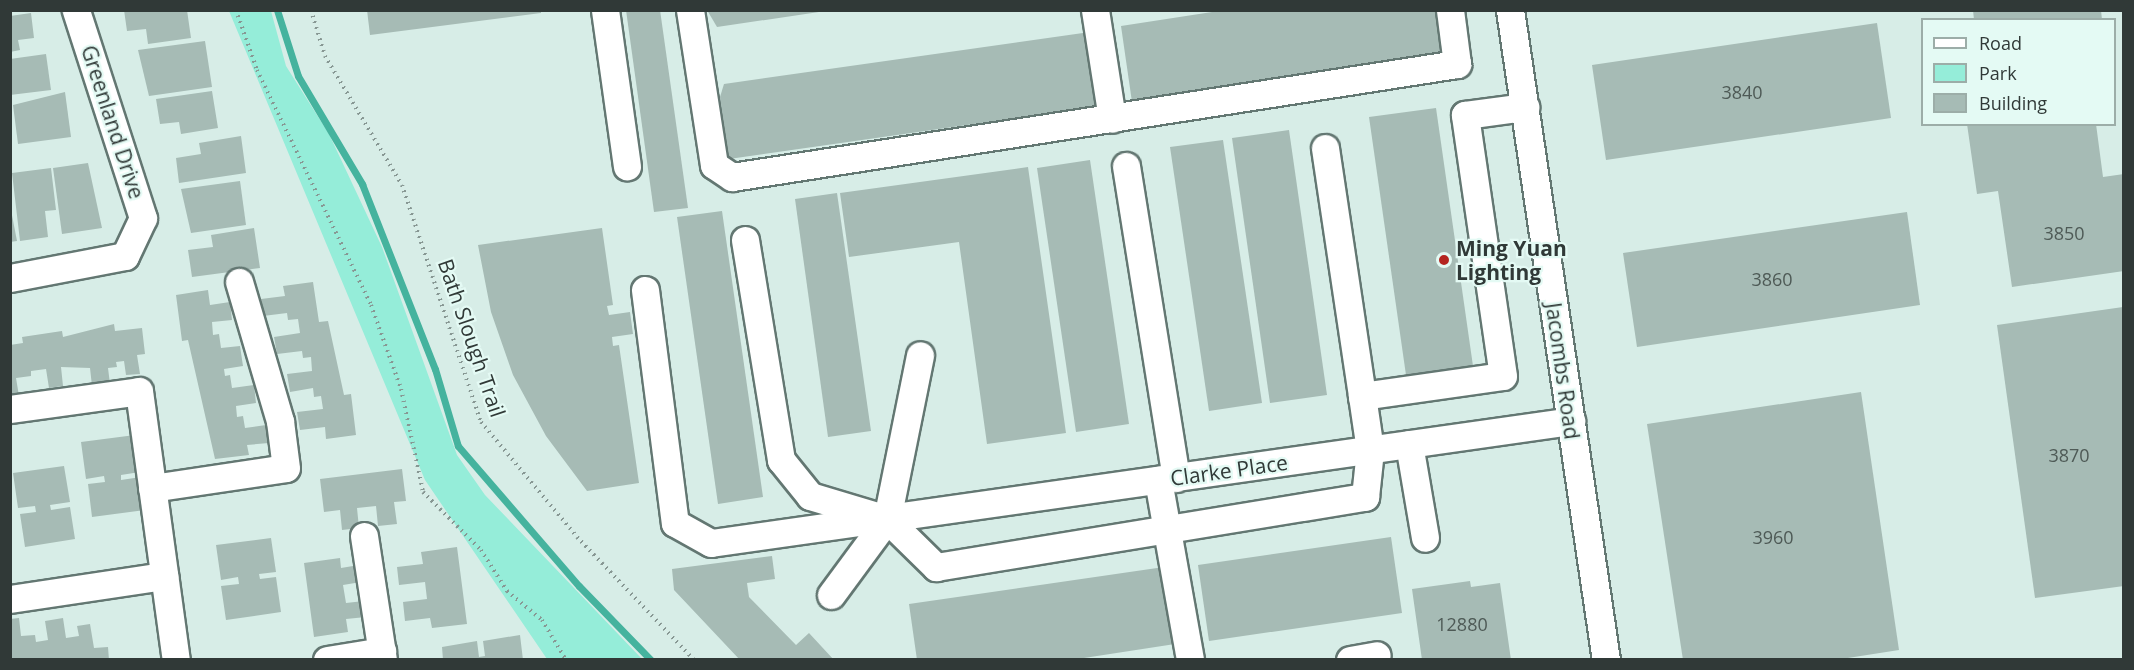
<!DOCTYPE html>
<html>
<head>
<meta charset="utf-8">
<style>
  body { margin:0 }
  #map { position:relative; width:2134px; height:670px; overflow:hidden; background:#d7ede7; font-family:"Open Sans",sans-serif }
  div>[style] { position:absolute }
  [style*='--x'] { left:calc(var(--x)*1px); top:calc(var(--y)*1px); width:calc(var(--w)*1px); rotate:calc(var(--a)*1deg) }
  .green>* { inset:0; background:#95edd9 }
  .stream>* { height:7px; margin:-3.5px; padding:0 3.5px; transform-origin:3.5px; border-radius:3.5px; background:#45b39e }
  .building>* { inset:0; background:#a6bbb5 }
  .path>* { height:4px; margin-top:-2px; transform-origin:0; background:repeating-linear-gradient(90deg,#879793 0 1.5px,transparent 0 6px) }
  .roads { filter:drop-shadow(2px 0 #637772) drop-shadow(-2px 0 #637772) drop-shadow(0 2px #637772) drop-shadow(0 -2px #637772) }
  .minor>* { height:27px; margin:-13.5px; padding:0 13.5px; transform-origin:13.5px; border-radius:13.5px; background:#fff }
  .dots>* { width:16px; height:16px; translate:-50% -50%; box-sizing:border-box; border:3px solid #e4faf4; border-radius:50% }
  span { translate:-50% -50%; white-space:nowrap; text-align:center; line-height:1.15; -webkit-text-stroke:4.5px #e4faf4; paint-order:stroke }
  .number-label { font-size:18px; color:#4e5a56 }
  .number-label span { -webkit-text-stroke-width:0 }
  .street-label { font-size:21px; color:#303937 }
  .poi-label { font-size:21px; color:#303937; font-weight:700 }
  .left { translate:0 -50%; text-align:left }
  .frame { position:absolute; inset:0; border:12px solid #303937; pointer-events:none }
  .legend { position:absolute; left:1921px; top:18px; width:195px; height:108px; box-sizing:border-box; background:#e4faf4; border:2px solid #9cada8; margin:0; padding:8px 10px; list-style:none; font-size:18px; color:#303937 }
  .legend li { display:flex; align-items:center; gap:12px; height:30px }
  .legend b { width:30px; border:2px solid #9cada8 }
</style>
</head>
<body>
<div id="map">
  <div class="green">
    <i style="clip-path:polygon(229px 11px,271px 11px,286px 66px,329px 134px,382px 247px,457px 455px,485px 495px,642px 659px,547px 659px,425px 480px)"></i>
  </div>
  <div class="stream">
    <i style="--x:277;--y:10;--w:69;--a:72.3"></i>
    <i style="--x:298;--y:76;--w:126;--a:59.3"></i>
    <i style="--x:362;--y:184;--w:199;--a:68.5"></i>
    <i style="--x:435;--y:369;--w:80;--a:73.4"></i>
    <i style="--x:458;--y:446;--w:185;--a:49.2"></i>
    <i style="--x:579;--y:586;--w:103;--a:45.8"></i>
  </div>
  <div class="building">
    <i style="clip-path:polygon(124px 10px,187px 10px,191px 38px,148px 44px,146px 29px,127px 31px)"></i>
    <i style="clip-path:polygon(367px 10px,541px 10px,541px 13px,370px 35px)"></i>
    <i style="clip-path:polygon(626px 10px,660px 10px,688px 208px,654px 212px)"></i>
    <i style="clip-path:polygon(707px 10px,818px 10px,819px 12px,717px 27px)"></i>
    <i style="clip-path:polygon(1225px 10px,1439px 10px,1445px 56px,1132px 102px,1121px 26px)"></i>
    <i style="clip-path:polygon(1973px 10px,2101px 10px,2102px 20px,1974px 20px)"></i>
    <i style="clip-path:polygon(31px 13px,34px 38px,18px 40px,20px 50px,10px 52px,10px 16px)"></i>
    <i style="clip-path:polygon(1877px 23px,1891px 118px,1606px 160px,1592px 65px)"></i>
    <i style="clip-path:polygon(1090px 32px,1101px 106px,729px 159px,720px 97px,724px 84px)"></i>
    <i style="clip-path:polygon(205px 41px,212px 87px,149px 96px,138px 50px)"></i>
    <i style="clip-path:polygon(46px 54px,51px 90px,10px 95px,10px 59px)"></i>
    <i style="clip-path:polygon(212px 91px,218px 128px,181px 134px,179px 122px,160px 124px,156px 99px)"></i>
    <i style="clip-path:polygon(65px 92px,71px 137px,18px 144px,13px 105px)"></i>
    <i style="clip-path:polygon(1436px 108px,1474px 373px,1407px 382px,1369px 117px)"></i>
    <i style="clip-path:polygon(1967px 124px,2096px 124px,2103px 177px,2124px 174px,2124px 271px,2012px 287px,1998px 191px,1977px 194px)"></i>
    <i style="clip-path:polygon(1289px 130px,1327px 395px,1270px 403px,1232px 138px)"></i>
    <i style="clip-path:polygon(241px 136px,246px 173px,179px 183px,176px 158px,201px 154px,199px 143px)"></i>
    <i style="clip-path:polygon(1223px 140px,1262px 403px,1209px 411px,1170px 147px)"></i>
    <i style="clip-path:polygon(1090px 160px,1129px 424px,1076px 432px,1037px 168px)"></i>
    <i style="clip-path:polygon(88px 163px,102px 228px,62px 234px,53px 168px)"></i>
    <i style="clip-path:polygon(1028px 167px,1066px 433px,987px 444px,959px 242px,849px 257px,840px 193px)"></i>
    <i style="clip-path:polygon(51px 168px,56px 210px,45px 211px,48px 237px,20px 241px,12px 173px)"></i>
    <i style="clip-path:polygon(240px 181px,246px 225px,191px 233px,181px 189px)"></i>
    <i style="clip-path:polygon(837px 193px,871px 431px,828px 437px,795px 199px)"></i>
    <i style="clip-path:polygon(10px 205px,17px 241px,10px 242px)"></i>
    <i style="clip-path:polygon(722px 211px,763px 497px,718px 504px,677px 217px)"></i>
    <i style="clip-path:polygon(1907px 212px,1920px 305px,1637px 347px,1623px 253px)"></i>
    <i style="clip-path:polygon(254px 228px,260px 268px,192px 277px,188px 250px,213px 247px,211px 235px)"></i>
    <i style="clip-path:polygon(602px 228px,613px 305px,607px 306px,609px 315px,630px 312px,633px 334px,612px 337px,613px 346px,619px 345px,639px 483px,587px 491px,546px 436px,513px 375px,491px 312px,478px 245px)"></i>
    <i style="clip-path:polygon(313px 282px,319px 322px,328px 321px,344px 395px,351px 394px,356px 435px,326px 439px,325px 427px,300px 430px,297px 412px,323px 409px,321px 396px,314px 397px,313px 388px,290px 392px,287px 374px,312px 371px,311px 357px,303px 358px,302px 351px,277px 354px,274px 337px,300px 333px,298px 319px,288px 320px,287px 313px,263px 316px,261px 299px,285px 296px,283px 286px)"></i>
    <i style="clip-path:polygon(208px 290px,210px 305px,230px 302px,232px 320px,212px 322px,213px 335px,219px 334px,221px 348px,240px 346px,243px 366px,224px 369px,225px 376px,230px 375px,232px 388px,254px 385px,256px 403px,236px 406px,237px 417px,243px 416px,245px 428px,266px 425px,269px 443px,247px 445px,249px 455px,215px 459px,188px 340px,182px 341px,176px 295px)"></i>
    <i style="clip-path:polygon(2123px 307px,2124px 586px,2035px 598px,1997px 325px)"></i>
    <i style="clip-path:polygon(114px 324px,115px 331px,142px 328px,145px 354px,137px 355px,140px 374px,126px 375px,124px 361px,116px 362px,117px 367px,108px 368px,110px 384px,92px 386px,90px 368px,61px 367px,63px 386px,49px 388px,46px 369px,31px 371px,31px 376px,16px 378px,19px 396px,10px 397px,10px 345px,23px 343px,22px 337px,62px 331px,63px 337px)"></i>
    <i style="clip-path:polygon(1861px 392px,1899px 650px,1835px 660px,1683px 660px,1647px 424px)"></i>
    <i style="clip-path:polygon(135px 435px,140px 472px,121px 475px,121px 480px,141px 477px,145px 510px,92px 517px,88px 484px,105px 482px,104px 476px,86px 479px,81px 442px)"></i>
    <i style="clip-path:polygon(64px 466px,70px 502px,50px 505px,51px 510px,70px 507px,75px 539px,25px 547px,20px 514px,36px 512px,35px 506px,18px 508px,13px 473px)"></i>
    <i style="clip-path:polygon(402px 469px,406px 501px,394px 502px,397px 524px,378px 526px,376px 506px,357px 508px,359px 528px,342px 530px,340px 510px,324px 512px,320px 479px)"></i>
    <i style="clip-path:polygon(1391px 537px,1402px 613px,1209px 641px,1198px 565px)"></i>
    <i style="clip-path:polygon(271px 538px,276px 572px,259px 574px,260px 579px,276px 577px,281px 612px,226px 620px,221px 586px,239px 584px,238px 577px,221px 580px,216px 545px)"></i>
    <i style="clip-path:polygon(457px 547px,467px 624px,432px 628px,430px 618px,405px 621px,403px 602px,427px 599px,425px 582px,399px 585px,397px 567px,423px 564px,421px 552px)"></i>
    <i style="clip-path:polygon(772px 556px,775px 579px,747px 583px,749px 597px,796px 645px,809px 633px,834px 660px,740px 660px,674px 590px,672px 569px)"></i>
    <i style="clip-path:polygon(340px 558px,341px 568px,359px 565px,361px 582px,343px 585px,346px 603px,364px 601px,366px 617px,346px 619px,348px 632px,314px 637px,304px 563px)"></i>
    <i style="clip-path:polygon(1164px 567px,1175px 644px,1071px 660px,917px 660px,909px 604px)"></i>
    <i style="clip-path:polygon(1470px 581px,1471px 587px,1500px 583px,1511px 660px,1422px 660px,1412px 589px)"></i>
    <i style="clip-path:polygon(19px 618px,21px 636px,35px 635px,36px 642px,48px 640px,45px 621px,63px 618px,66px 638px,79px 636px,77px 626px,90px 624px,94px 648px,108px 647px,109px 660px,10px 660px,10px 619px)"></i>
    <i style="clip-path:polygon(520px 635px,523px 660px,443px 660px,442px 647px,477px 641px,479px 657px,485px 656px,483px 641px)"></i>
  </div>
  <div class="path">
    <i style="--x:236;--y:10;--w:64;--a:70.7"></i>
    <i style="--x:257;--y:70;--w:261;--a:64.1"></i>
    <i style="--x:371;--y:305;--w:89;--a:70.3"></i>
    <i style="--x:401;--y:389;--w:105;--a:77.9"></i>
    <i style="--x:423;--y:492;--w:82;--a:45"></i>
    <i style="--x:481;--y:550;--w:49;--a:57.6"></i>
    <i style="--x:507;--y:591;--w:45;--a:39.6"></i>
    <i style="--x:542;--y:620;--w:47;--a:59"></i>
    <i style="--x:311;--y:10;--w:48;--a:73.1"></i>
    <i style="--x:325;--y:56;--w:150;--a:59.2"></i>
    <i style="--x:402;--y:185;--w:250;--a:71.6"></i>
    <i style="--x:481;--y:422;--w:150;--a:50.1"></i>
    <i style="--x:577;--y:537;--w:170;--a:46.4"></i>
  </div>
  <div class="roads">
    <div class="minor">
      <i style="--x:605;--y:10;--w:158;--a:82"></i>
      <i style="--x:690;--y:10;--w:157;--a:81.2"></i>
      <i style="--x:714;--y:165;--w:22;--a:34"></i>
      <i style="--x:732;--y:177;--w:734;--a:-8.86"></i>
      <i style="--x:1457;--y:64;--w:54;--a:-97.4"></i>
      <i style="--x:1095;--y:10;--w:110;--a:81.1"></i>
      <i style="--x:1510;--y:10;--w:657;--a:81.6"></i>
      <i style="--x:1325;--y:148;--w:251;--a:81.5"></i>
      <i style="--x:1126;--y:166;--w:316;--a:80.9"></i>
      <i style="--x:745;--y:240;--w:223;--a:80.7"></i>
      <i style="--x:781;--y:460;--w:46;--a:51.1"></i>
      <i style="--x:810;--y:496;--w:80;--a:16.6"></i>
      <i style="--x:887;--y:519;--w:69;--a:44.4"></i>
      <i style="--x:936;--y:567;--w:435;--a:-9.3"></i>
      <i style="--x:1365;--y:497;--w:47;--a:-83.9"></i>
      <i style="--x:1370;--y:450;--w:55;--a:-98.4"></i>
      <i style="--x:1362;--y:396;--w:142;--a:-8.1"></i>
      <i style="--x:1503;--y:376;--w:264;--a:-98.3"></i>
      <i style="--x:1465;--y:115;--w:61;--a:-7.6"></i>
      <i style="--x:10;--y:278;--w:117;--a:-10.8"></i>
      <i style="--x:125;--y:256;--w:42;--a:-64.7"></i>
      <i style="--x:143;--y:218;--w:219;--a:-107.9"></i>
      <i style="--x:645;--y:290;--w:235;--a:82.7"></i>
      <i style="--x:675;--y:523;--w:41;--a:29.1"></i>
      <i style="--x:711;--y:543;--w:869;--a:-8.07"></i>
      <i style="--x:10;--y:409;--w:130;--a:-7.9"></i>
      <i style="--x:139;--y:391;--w:272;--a:82.2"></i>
      <i style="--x:1409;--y:444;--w:95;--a:80.3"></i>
      <i style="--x:1158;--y:480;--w:183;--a:79.9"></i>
      <i style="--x:152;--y:488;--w:135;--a:-8.5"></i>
      <i style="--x:286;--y:468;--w:47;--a:-97.3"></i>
      <i style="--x:280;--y:421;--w:145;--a:-106.4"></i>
      <i style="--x:364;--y:536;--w:125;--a:81.3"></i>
      <i style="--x:831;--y:595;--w:94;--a:-53.6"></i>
      <i style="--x:887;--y:519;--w:167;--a:-78.6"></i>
      <i style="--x:10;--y:599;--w:156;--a:-8.5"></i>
      <i style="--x:327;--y:660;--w:56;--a:-9.3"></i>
      <i style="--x:1350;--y:660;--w:27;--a:-10"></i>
    </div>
  </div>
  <div class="dots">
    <i style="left:1444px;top:260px;background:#b42520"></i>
  </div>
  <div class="number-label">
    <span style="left:1742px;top:92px">3840</span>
    <span style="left:2064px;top:233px">3850</span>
    <span style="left:1772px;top:279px">3860</span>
    <span style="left:2069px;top:455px">3870</span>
    <span style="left:1773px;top:537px">3960</span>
    <span style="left:1462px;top:624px">12880</span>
  </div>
  <div class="street-label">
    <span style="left:113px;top:122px;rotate:72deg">Greenland Drive</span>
    <span style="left:472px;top:338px;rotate:71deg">Bath Slough Trail</span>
    <span style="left:1563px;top:371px;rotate:82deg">Jacombs Road</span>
    <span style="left:1229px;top:470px;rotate:-8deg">Clarke Place</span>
  </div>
  <div class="poi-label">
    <span class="left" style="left:1456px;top:260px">Ming Yuan<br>Lighting</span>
  </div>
  <div class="frame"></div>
  <ul class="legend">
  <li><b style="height:8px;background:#fff"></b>Road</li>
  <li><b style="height:16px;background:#95edd9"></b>Park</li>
  <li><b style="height:16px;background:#a6bbb5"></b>Building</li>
  </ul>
</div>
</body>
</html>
